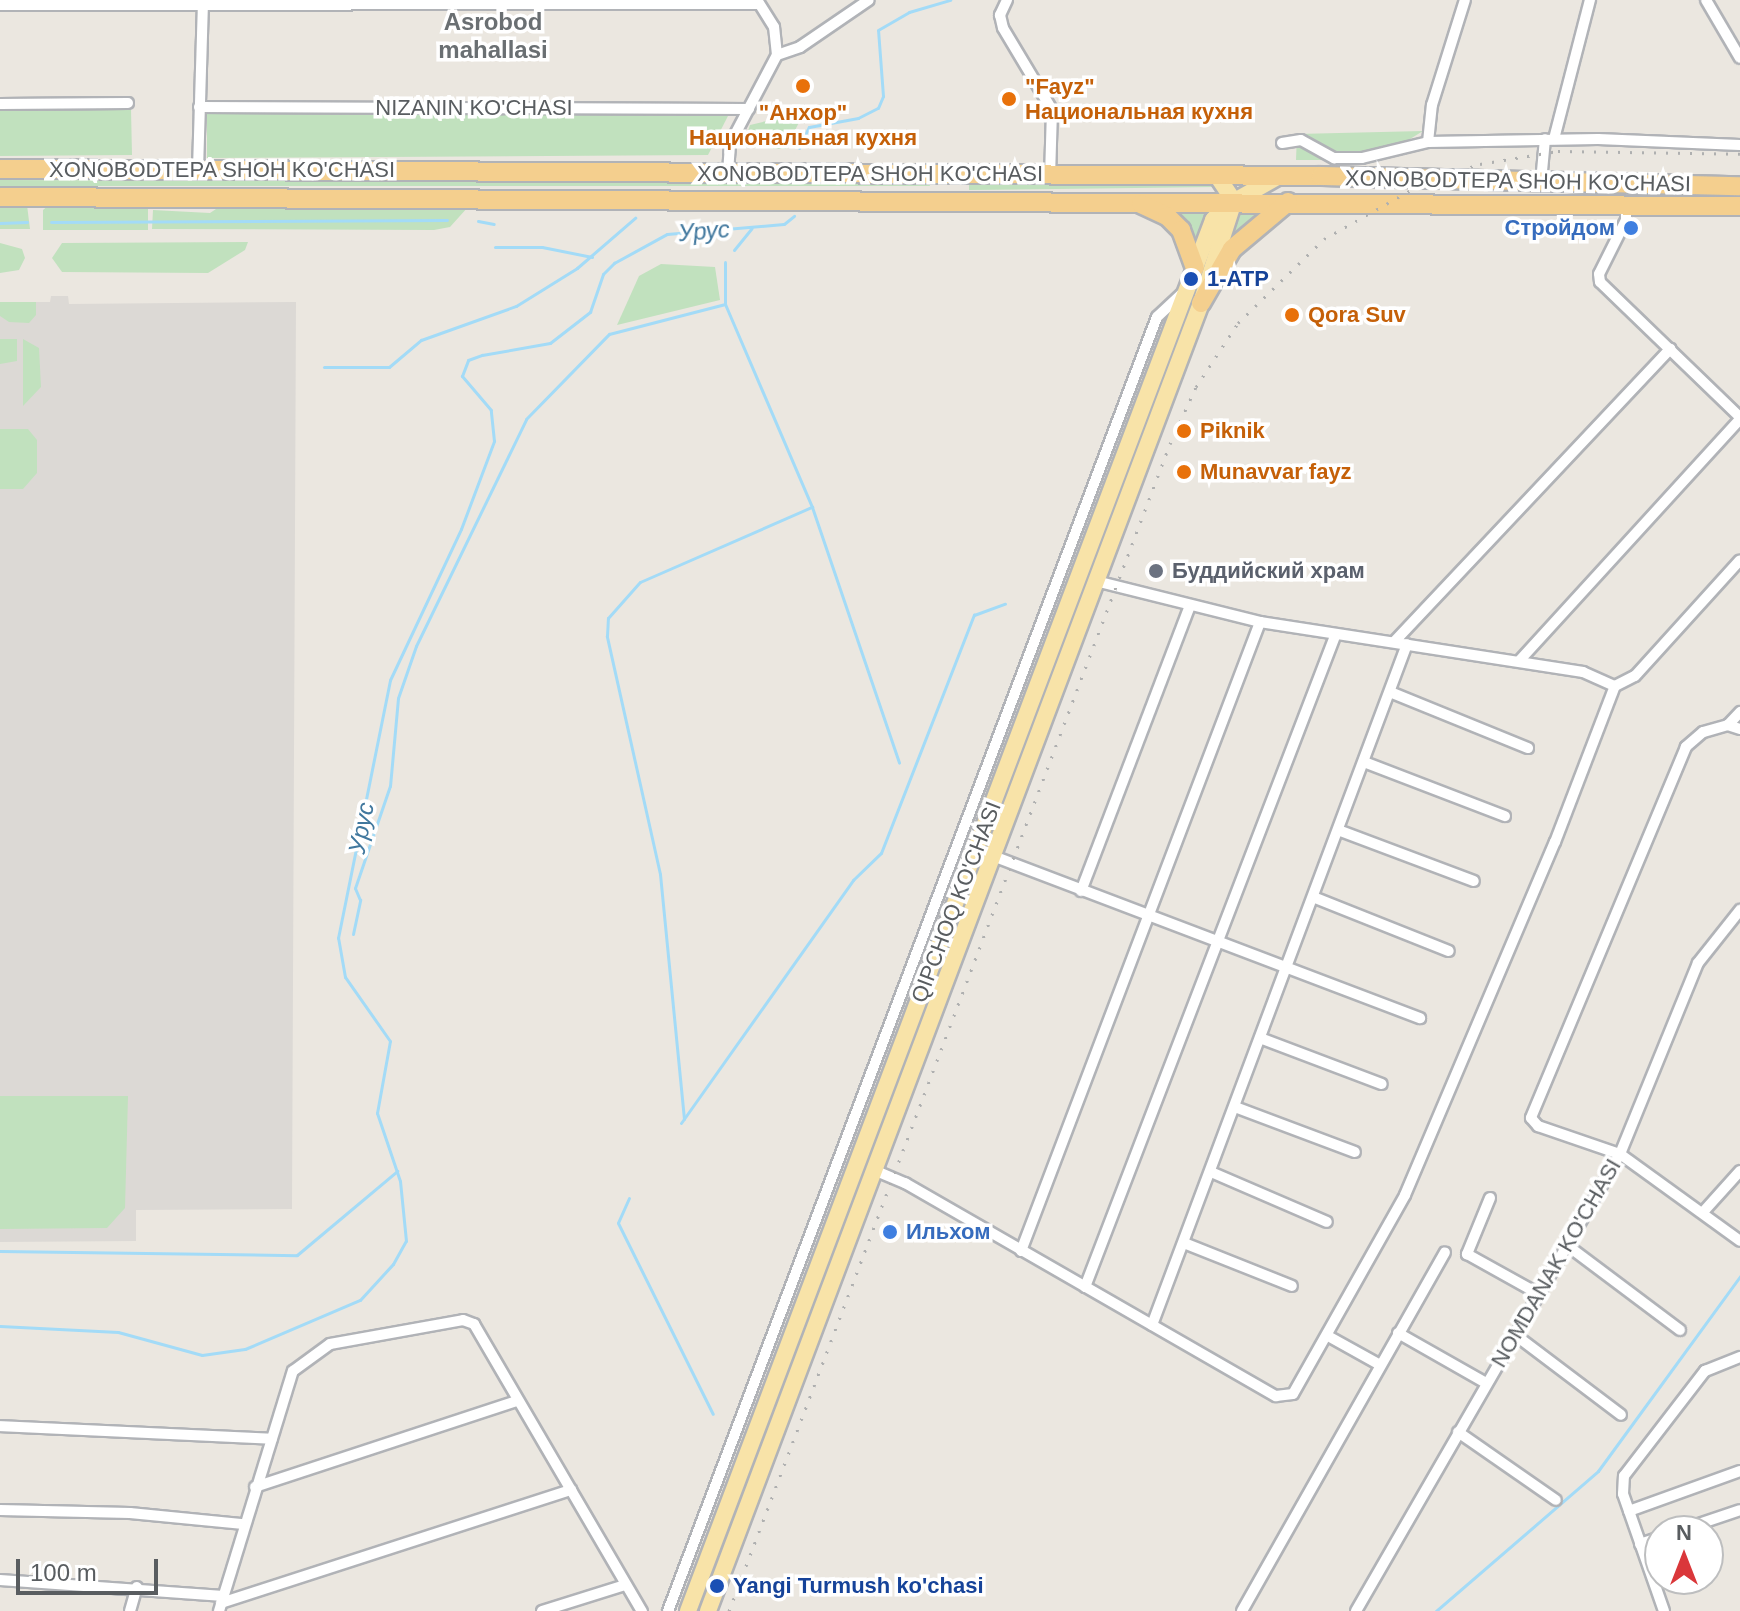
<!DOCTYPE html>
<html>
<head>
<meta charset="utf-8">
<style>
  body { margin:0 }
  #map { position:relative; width:1740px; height:1611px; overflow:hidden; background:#ebe7e0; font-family:Helvetica,sans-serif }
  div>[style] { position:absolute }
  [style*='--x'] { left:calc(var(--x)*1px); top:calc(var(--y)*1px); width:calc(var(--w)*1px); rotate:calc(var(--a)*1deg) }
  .industrial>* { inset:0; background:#dcd9d5 }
  .green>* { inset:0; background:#c1e1be }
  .stream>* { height:3px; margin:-1.5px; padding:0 1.5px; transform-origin:1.5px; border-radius:1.5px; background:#a3dbf7 }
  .roads { filter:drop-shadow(2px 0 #b1b3b7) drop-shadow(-2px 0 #b1b3b7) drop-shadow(0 2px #b1b3b7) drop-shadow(0 -2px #b1b3b7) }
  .street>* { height:10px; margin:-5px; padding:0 5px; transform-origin:5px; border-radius:5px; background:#fff }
  .primary>* { height:16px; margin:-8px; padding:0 8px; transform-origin:8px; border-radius:8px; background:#f8e3a8 }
  .highway>* { height:18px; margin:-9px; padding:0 9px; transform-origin:9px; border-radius:9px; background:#f4cf8e }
  .rail>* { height:3px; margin-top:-1.5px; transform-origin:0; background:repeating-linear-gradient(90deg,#afb0b0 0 2px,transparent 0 12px) }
  .dots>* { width:22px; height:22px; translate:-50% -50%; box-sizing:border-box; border:4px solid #fff; border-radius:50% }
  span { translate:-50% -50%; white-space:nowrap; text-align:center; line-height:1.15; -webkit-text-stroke:7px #fff; paint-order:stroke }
  .food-label { font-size:22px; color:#c56008; font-weight:700 }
  .left { translate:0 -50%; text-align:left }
  .street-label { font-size:22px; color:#595d60 }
  .shop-label { font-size:22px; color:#366cbe; font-weight:700 }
  .right { translate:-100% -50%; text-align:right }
  .transit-label { font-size:22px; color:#164399; font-weight:700 }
  .worship-label { font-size:22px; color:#5b616d; font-weight:700 }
  .neighbourhood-label { font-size:24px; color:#6a6f72; font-weight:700 }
  .water-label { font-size:24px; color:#41789e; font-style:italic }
  .north { position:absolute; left:1644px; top:1515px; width:80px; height:80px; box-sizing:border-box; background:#fff; border:2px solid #bdbebf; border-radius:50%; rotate:0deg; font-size:22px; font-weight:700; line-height:32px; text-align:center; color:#595d60 }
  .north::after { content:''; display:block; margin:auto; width:28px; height:36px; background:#da373a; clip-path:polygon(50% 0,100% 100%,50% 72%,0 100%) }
  .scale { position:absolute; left:16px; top:1559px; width:142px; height:36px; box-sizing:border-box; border:4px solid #595d60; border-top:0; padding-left:10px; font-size:24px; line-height:28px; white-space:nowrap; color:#595d60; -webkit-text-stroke:6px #fff; paint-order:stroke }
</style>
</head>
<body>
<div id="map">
  <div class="industrial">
    <i style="clip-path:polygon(51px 296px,68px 296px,69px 304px,296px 302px,292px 1209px,136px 1210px,136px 1241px,0 1242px,0 302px,50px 302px)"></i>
  </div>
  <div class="green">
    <i style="clip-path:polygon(131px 109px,132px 155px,0 156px,0 110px)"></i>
    <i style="clip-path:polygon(207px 111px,729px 114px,708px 155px,207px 158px)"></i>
    <i style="clip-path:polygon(804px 112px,786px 149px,743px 147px,750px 125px)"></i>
    <i style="clip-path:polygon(1423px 131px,1376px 160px,1296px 160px,1297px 134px)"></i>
    <i style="clip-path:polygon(0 180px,929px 183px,930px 186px,0 186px)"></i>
    <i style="clip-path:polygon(969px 184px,1212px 184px,1215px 187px,969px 190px)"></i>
    <i style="clip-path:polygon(0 204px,27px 205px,30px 229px,0 229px)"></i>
    <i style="clip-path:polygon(49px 205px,148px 205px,148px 230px,43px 230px,43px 210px)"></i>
    <i style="clip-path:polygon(219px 207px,468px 207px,450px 227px,434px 230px,152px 229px,153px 210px,210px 213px)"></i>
    <i style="clip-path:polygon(1171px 213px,1205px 214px,1194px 246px)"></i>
    <i style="clip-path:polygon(1237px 213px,1260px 214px,1226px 247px)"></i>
    <i style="clip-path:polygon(248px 242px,245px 250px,208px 273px,62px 272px,52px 258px,62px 243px)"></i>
    <i style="clip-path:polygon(0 243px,22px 249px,25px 258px,19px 270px,0 273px)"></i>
    <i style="clip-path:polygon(661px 264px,715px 267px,720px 300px,617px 325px,639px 276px)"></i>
    <i style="clip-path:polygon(0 302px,36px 302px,36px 315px,29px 323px,9px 322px,0 316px)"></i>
    <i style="clip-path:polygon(0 339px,17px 339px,17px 361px,0 364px)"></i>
    <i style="clip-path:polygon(23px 339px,39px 348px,41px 387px,23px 406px)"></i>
    <i style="clip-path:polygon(0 429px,28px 429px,37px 440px,37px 473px,23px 489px,0 489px)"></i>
    <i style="clip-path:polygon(0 1096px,128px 1096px,125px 1208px,107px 1228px,0 1229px)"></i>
  </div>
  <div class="stream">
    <i style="--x:799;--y:148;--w:23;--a:-65"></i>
    <i style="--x:809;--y:127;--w:50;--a:-10.4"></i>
    <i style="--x:858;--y:118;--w:22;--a:-27"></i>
    <i style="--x:878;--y:108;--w:13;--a:-67"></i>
    <i style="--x:883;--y:96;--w:66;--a:-94.3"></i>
    <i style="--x:878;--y:30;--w:36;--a:-30"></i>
    <i style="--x:909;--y:12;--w:43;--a:-16.3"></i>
    <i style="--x:478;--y:221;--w:16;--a:11"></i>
    <i style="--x:51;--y:222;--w:396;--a:-0.3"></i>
    <i style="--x:0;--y:223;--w:27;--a:-2"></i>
    <i style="--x:495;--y:247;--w:47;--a:0"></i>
    <i style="--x:542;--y:247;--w:51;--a:11.3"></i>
    <i style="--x:734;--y:250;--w:28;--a:-51"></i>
    <i style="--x:725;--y:262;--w:42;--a:90"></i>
    <i style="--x:725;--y:304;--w:221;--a:66.8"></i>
    <i style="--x:812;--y:507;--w:270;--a:71.2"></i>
    <i style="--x:324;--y:367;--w:65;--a:0"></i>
    <i style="--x:389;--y:367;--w:42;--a:-40.2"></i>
    <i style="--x:421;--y:340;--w:101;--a:-19.7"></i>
    <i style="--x:516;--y:306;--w:72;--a:-31.9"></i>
    <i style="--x:577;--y:268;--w:77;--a:-40.8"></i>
    <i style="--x:353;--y:934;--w:35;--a:-78"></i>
    <i style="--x:360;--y:900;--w:13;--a:-113"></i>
    <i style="--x:355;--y:888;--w:108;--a:-71.1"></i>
    <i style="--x:390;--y:786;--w:88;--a:-84.8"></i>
    <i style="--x:398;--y:698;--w:55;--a:-70.9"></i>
    <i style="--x:416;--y:646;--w:252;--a:-64.1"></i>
    <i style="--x:526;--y:419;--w:119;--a:-45.7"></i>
    <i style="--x:609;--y:334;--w:120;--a:-14.5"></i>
    <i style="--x:684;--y:1119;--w:246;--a:-95.6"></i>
    <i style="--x:660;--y:874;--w:244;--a:-102.6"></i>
    <i style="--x:607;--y:636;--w:18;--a:-87"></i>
    <i style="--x:608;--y:618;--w:48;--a:-48.4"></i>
    <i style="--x:640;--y:582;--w:188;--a:-23.6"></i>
    <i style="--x:681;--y:1123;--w:298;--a:-54.7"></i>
    <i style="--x:853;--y:880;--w:39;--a:-44"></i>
    <i style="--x:881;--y:853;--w:256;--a:-68.7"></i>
    <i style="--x:974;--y:615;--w:33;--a:-20"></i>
    <i style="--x:629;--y:1198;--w:27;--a:114"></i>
    <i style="--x:618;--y:1223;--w:213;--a:63.6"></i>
    <i style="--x:0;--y:1251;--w:297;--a:0.8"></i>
    <i style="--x:297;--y:1255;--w:131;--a:-40"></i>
    <i style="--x:0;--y:1326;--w:118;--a:2.9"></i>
    <i style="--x:118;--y:1332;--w:87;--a:15.3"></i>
    <i style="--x:202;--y:1355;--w:43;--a:-7.9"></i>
    <i style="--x:245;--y:1349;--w:125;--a:-23.1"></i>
    <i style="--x:360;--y:1300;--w:49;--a:-47.5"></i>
    <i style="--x:393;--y:1264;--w:26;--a:-61"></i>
    <i style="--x:406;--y:1241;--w:60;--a:-95.7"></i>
    <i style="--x:400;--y:1181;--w:72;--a:-108.7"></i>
    <i style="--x:377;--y:1113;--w:73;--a:-79.8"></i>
    <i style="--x:390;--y:1041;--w:78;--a:-125.1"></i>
    <i style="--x:345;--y:977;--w:40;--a:-100"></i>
    <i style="--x:338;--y:938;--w:263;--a:-78.6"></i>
    <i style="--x:390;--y:680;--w:167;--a:-64.8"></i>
    <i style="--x:461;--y:529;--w:94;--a:-69.4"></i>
    <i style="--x:494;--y:441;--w:31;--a:-96"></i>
    <i style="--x:491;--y:410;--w:45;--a:-130.5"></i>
    <i style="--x:462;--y:376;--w:17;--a:-69"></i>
    <i style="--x:468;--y:360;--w:15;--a:-20"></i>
    <i style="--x:482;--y:355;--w:69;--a:-10"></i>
    <i style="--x:550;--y:343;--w:51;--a:-37.8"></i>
    <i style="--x:590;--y:312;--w:40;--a:-71.1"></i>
    <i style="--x:603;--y:274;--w:16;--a:-45"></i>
    <i style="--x:614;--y:263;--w:60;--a:-28.7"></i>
    <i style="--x:667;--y:234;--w:117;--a:-4.9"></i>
    <i style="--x:784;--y:224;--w:13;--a:-39"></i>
    <i style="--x:1436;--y:1611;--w:214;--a:-40.8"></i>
    <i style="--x:1598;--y:1471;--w:241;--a:-53.9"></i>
  </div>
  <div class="roads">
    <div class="street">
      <i style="--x:1007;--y:0;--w:17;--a:115"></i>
      <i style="--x:1000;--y:15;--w:13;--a:77"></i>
      <i style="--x:1003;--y:28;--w:96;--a:59.1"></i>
      <i style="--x:1052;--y:110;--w:66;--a:91.7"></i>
      <i style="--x:1706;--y:0;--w:67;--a:59.6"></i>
      <i style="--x:0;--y:5;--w:759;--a:-0.08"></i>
      <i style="--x:777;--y:55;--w:24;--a:-19"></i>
      <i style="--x:800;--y:47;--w:83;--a:-34.3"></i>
      <i style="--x:0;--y:104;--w:128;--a:-0.4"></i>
      <i style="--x:199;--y:107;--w:550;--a:0.21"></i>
      <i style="--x:1554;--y:139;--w:144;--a:-75.5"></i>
      <i style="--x:1428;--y:142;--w:37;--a:-84"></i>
      <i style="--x:1432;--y:105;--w:110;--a:-72.6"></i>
      <i style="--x:1282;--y:143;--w:19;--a:-9"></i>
      <i style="--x:1301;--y:140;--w:38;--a:29"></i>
      <i style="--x:1334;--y:158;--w:28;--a:0"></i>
      <i style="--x:1362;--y:158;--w:68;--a:-13.6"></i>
      <i style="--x:1428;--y:142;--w:170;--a:-1"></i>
      <i style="--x:1598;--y:139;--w:142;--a:2.4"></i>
      <i style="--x:198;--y:170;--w:166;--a:-88.3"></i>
      <i style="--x:728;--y:173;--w:29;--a:-86"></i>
      <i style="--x:730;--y:144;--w:101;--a:-62.2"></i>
      <i style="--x:777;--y:55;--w:28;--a:-96"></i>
      <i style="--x:774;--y:27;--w:32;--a:-122"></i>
      <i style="--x:1541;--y:182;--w:43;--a:-84.7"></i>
      <i style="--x:1626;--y:205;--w:15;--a:90"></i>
      <i style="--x:1626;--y:220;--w:60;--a:116.6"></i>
      <i style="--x:1599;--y:274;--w:8;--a:83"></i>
      <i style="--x:1600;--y:282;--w:194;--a:44"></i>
      <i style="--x:1096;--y:581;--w:169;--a:14"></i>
      <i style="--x:1260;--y:622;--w:327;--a:8.8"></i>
      <i style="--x:1583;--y:672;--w:35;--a:24"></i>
      <i style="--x:1615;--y:686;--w:22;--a:-27"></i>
      <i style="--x:1635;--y:676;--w:156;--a:-47.8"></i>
      <i style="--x:1394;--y:642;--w:403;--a:-46.7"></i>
      <i style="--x:1520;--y:660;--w:326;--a:-47.6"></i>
      <i style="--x:1390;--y:692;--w:149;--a:22.1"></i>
      <i style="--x:1728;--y:725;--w:18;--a:-47"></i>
      <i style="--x:1740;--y:729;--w:13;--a:-162"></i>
      <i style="--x:1728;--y:725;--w:26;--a:164"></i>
      <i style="--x:1703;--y:732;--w:23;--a:139"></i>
      <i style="--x:1686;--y:747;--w:402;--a:112.7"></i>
      <i style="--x:1531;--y:1118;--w:11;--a:49"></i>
      <i style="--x:1538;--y:1126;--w:87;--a:18.9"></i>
      <i style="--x:1620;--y:1154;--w:148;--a:35.9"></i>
      <i style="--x:1364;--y:762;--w:151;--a:21"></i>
      <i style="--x:1338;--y:830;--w:145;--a:20.6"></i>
      <i style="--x:993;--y:856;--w:457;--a:20.8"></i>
      <i style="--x:1081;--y:891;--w:305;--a:-69.1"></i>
      <i style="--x:1313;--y:897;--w:146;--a:21.7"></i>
      <i style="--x:1260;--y:1038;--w:130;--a:20.7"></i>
      <i style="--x:1235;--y:1107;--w:128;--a:20.6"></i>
      <i style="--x:874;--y:1170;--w:34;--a:23"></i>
      <i style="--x:905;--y:1183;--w:428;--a:29.9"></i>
      <i style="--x:1276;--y:1396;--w:17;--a:-7"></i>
      <i style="--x:1293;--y:1394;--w:228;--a:-60.6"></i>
      <i style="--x:1405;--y:1195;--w:384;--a:-67"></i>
      <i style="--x:1555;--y:842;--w:167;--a:-69"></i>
      <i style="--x:1211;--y:1172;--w:126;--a:23.3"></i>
      <i style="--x:1490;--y:1198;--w:61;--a:112.3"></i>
      <i style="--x:1467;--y:1254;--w:80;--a:29.1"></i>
      <i style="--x:1704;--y:1211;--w:54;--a:-48"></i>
      <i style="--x:1184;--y:1243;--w:116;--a:21.7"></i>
      <i style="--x:1568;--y:1246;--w:140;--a:36.9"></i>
      <i style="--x:1021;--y:1251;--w:673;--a:-69.19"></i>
      <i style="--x:1085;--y:1287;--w:697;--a:-68.99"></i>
      <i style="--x:1152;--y:1325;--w:727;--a:-69.47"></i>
      <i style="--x:1398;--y:1333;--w:101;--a:29.6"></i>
      <i style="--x:1514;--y:1334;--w:134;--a:37.1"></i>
      <i style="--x:1328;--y:1336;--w:60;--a:29.1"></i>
      <i style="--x:0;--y:1426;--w:272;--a:2.7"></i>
      <i style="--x:1458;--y:1432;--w:119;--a:34.8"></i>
      <i style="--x:255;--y:1487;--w:276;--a:-18.2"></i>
      <i style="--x:0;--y:1510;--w:130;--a:1.3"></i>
      <i style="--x:130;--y:1513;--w:114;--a:5.6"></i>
      <i style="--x:1629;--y:1511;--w:118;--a:-19.8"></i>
      <i style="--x:1678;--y:1531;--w:65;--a:-18.7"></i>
      <i style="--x:1640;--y:1544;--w:21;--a:-19"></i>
      <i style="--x:0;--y:1580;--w:224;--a:4.1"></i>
      <i style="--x:221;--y:1603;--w:368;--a:-17.9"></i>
      <i style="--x:130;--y:1611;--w:25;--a:-74"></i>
      <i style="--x:219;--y:1611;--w:251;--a:-72.9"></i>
      <i style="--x:293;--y:1371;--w:46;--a:-36.1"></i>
      <i style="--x:330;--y:1344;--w:135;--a:-10.2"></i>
      <i style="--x:463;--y:1320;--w:12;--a:20"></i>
      <i style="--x:474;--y:1324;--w:333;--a:59.7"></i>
      <i style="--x:542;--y:1611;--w:87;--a:-17.4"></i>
      <i style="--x:668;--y:1611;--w:1383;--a:-69.3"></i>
      <i style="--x:1157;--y:317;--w:37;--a:-43"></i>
      <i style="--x:1242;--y:1611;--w:412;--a:-60.5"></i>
      <i style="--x:1356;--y:1611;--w:528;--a:-59.99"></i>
      <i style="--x:1620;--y:1154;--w:206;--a:-67.8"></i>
      <i style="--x:1698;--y:963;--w:68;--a:-51.6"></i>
      <i style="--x:1664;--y:1611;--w:124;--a:-109.3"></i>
      <i style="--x:1623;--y:1494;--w:18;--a:-87"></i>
      <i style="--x:1624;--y:1476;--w:133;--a:-52.4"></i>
      <i style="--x:1705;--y:1371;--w:38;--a:-22"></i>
    </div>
    <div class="primary">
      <i style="--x:688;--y:1611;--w:1487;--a:-69.32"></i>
      <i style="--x:1213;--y:220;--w:19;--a:-47"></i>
      <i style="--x:1226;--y:206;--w:61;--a:-29.5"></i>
      <i style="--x:708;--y:1611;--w:1398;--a:-69.35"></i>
      <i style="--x:1201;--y:303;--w:107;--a:-72.1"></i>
      <i style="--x:1234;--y:201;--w:30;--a:-124"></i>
    </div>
    <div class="highway">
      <i style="--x:0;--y:169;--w:1321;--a:0.3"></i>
      <i style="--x:1321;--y:176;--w:419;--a:1.4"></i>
      <i style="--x:0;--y:197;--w:1740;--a:0.3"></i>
      <i style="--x:1141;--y:204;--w:29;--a:25"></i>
      <i style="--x:1167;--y:216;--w:20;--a:45"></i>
      <i style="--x:1181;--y:230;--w:40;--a:69.8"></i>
      <i style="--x:1201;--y:303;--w:62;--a:-60.1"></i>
      <i style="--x:1232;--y:249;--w:73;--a:-40"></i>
    </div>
  </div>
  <div class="rail">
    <i style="--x:729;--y:1611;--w:1248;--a:-69.3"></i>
    <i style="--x:1170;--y:444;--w:63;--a:-65.5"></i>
    <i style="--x:1196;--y:387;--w:77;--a:-56.7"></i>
    <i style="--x:1238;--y:323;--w:120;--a:-44.3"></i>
    <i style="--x:1324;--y:239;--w:116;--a:-29.4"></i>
    <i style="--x:1425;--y:182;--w:58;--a:-18.1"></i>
    <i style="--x:1480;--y:164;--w:79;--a:-9.5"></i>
    <i style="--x:1558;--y:151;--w:182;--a:0.9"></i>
  </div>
  <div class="dots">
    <i style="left:803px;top:86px;background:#e8710a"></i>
    <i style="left:1009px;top:99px;background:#e8710a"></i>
    <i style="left:1631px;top:228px;background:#3f7fe0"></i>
    <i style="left:1191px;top:279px;background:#1a4fb4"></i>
    <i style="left:1292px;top:315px;background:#e8710a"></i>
    <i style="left:1184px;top:431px;background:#e8710a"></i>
    <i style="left:1184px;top:472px;background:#e8710a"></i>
    <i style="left:1156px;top:571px;background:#6b7280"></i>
    <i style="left:890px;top:1232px;background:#3f7fe0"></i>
    <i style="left:717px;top:1586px;background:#1a4fb4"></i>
  </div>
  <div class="food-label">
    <span class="left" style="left:1025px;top:99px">"Fayz"<br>Национальная кухня</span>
    <span style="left:803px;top:125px">"Анхор"<br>Национальная кухня</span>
    <span class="left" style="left:1308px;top:315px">Qora Suv</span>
    <span class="left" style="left:1200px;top:431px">Piknik</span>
    <span class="left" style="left:1200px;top:472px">Munavvar fayz</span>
  </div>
  <div class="street-label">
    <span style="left:474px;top:108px">NIZANIN KO'CHASI</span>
    <span style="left:222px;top:170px">XONOBODTEPA SHOH KO'CHASI</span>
    <span style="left:870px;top:174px">XONOBODTEPA SHOH KO'CHASI</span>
    <span style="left:1518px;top:181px;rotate:1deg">XONOBODTEPA SHOH KO'CHASI</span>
    <span style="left:956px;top:902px;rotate:-69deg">QIPCHOQ KO'CHASI</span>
    <span style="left:1556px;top:1263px;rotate:-60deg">NOMDANAK KO'CHASI</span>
  </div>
  <div class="shop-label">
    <span class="right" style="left:1615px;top:228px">Стройдом</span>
    <span class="left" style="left:906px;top:1232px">Ильхом</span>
  </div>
  <div class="transit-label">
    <span class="left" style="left:1207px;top:279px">1-ATP</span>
    <span class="left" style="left:733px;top:1586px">Yangi Turmush ko'chasi</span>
  </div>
  <div class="worship-label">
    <span class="left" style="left:1172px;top:571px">Буддийский храм</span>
  </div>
  <div class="neighbourhood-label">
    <span style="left:493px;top:36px">Asrobod<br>mahallasi</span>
  </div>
  <div class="water-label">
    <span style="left:704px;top:231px;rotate:-5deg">Урус</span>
    <span style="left:361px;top:828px;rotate:-79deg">Урус</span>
  </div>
  <div class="north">N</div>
  <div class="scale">100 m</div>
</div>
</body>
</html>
